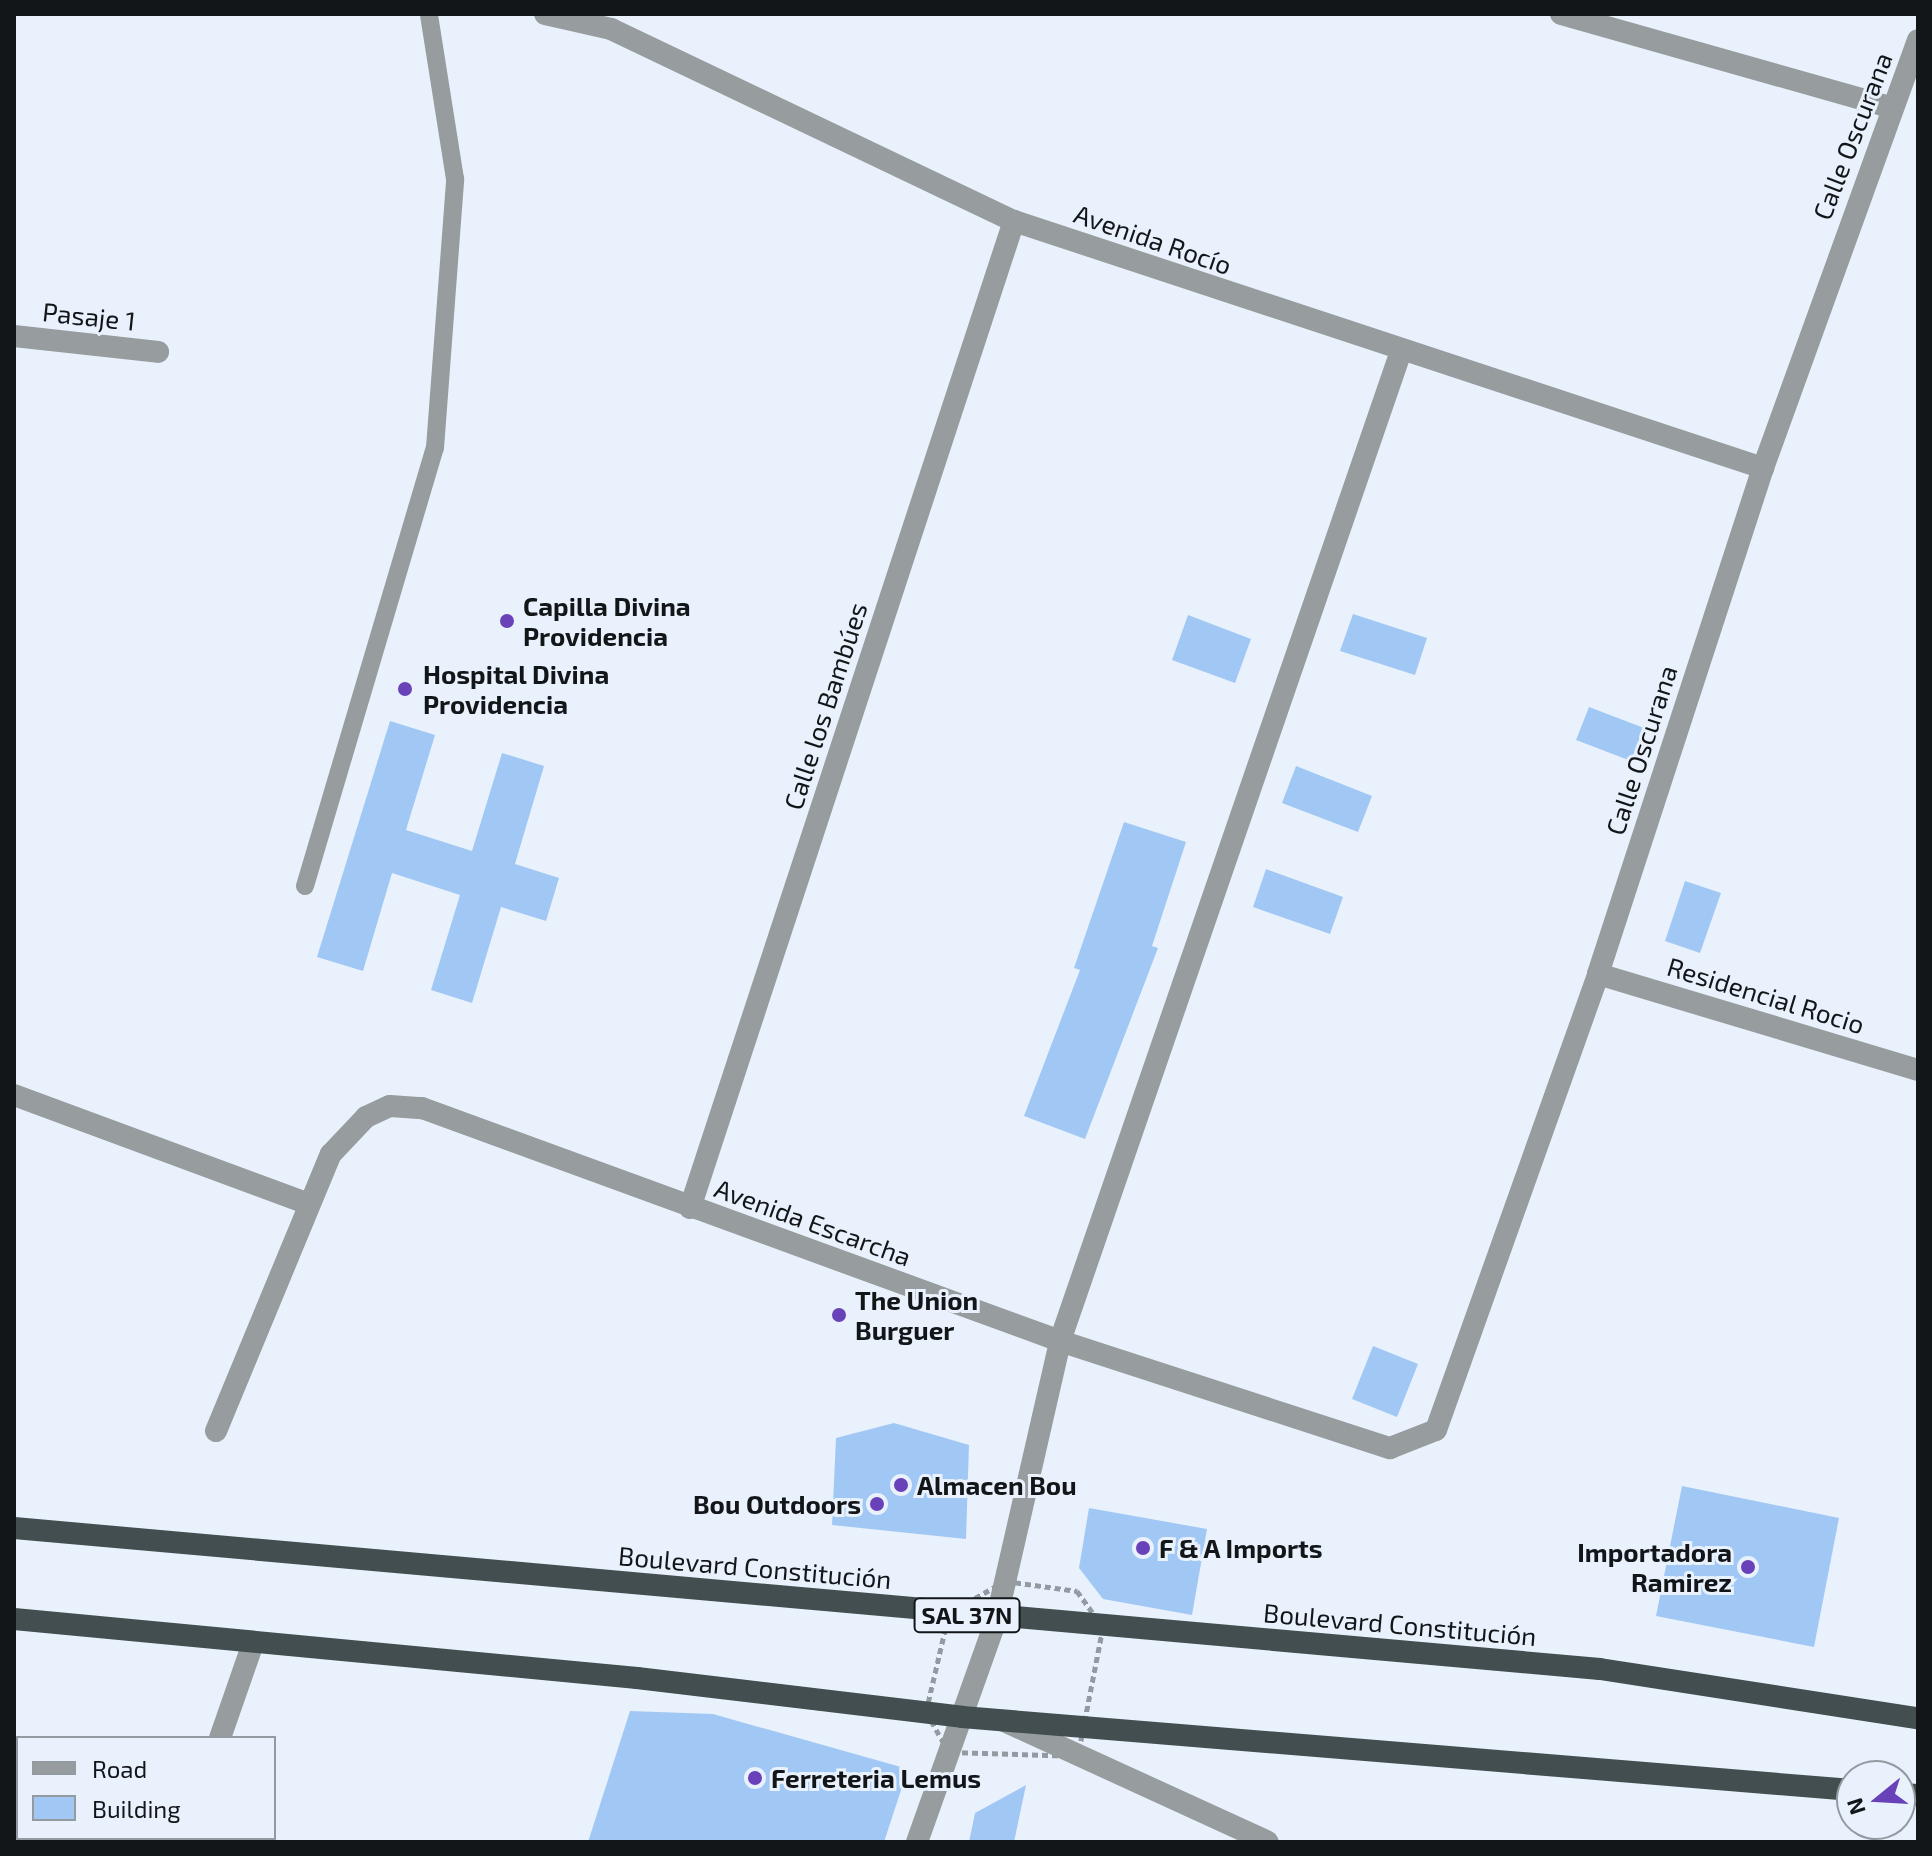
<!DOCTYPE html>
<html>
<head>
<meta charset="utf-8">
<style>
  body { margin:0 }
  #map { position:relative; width:1932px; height:1856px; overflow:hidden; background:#e9f2fc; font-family:"Exo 2",sans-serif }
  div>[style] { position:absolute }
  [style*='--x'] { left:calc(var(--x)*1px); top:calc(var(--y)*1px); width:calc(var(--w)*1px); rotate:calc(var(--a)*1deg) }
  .building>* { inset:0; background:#a1c8f4 }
  .path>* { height:5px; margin-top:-2.5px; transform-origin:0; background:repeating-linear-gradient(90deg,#949aa2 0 6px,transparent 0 10px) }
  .service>* { height:18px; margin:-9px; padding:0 9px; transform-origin:9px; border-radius:9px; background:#979d9e }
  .minor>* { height:22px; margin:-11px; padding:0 11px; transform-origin:11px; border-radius:11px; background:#979d9e }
  .trunk>* { height:22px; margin:-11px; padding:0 11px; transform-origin:11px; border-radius:11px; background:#424e4f }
  .dots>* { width:22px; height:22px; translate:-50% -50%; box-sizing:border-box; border:4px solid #e9f2fc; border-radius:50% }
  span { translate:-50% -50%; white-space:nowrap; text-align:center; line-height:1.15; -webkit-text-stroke:6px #e9f2fc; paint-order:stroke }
  .shield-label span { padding:2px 6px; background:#e9f2fc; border:2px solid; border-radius:6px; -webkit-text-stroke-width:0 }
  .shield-label { font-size:24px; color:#131619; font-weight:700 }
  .street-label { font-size:26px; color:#131619 }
  .poi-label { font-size:26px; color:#131619; font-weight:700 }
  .left { translate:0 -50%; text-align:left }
  .right { translate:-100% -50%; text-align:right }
  .frame { position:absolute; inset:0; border:16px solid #131619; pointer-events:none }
  .legend { position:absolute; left:16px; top:1736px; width:260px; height:104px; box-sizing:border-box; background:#e9f2fc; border:2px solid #939aa1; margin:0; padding:10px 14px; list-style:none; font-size:24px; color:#131619 }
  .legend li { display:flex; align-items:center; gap:16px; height:40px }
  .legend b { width:40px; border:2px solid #939aa1 }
  .north { position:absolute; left:1836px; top:1760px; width:80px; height:80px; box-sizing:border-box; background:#e9f2fc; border:2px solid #939aa1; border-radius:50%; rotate:252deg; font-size:22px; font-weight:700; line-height:32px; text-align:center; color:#131619 }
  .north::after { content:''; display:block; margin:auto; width:28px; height:36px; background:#6941b9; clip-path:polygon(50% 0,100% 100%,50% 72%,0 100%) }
</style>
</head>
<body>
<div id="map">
  <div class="building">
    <i style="clip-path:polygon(1353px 614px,1427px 638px,1415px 675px,1340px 651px)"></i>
    <i style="clip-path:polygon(1188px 615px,1251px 639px,1235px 683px,1172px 660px)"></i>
    <i style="clip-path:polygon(1589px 707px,1644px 728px,1631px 761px,1576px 740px)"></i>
    <i style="clip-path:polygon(390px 721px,435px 735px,406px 830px,472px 851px,502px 753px,544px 766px,515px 864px,559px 878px,546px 921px,501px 907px,472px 1003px,431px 990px,460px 895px,392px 873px,363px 971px,317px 957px)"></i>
    <i style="clip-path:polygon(1296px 766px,1372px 796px,1358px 832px,1282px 803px)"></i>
    <i style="clip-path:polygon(1124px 822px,1186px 842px,1152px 946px,1158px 948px,1085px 1139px,1024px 1116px,1080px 970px,1074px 968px)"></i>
    <i style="clip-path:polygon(1266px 869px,1343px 897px,1330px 934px,1253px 907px)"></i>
    <i style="clip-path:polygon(1685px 881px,1721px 893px,1700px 953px,1665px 941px)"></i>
    <i style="clip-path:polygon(1373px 1346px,1418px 1364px,1397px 1417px,1352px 1399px)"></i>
    <i style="clip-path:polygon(894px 1423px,969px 1445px,966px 1539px,832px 1525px,836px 1438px)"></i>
    <i style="clip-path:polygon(1682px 1486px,1839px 1518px,1814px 1647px,1656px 1616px)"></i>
    <i style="clip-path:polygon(1089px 1508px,1207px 1529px,1192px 1615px,1103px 1599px,1079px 1568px)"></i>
    <i style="clip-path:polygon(630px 1711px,713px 1714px,908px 1769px,884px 1842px,588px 1842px)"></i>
    <i style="clip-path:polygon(1026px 1785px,1014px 1842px,969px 1842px,975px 1813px)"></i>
  </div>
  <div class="path">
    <i style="--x:1005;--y:1581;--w:73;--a:7.9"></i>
    <i style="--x:1077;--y:1591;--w:44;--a:54.2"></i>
    <i style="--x:1103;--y:1627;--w:131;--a:101"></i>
    <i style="--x:1078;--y:1756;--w:129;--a:-178.2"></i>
    <i style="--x:949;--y:1752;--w:46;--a:-119.9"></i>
    <i style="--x:926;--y:1712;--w:102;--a:-76.9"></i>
    <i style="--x:949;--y:1613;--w:64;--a:-29.7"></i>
  </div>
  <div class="service">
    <i style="--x:305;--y:886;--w:457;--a:-73.5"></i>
    <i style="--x:435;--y:448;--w:270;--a:-85.7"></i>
    <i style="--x:455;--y:179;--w:167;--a:-99"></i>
  </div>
  <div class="minor">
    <i style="--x:545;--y:14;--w:68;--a:12.8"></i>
    <i style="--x:611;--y:29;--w:446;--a:25.5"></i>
    <i style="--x:1014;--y:221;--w:789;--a:18.25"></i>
    <i style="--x:1561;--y:14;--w:341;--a:15.8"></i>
    <i style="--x:14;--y:336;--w:145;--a:6.3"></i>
    <i style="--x:1598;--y:974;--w:334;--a:16.7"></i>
    <i style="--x:14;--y:1095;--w:314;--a:20.3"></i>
    <i style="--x:690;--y:1208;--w:1039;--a:-71.83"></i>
    <i style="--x:216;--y:1431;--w:300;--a:-67.5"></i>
    <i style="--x:331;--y:1154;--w:51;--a:-46.6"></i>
    <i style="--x:366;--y:1117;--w:26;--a:-25"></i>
    <i style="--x:390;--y:1106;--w:32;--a:4"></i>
    <i style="--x:422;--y:1108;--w:679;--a:20.06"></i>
    <i style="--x:1060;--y:1341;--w:347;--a:18"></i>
    <i style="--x:1390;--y:1448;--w:49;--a:-21.4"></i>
    <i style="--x:1436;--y:1430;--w:484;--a:-70.4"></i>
    <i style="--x:1598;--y:974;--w:532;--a:-71.94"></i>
    <i style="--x:1763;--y:468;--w:455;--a:-70.1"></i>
    <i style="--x:1004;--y:1721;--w:290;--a:24.6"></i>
    <i style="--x:220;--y:1738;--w:101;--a:-70.8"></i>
    <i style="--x:184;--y:1842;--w:4;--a:-76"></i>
    <i style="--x:917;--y:1842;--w:239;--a:-70.4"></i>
    <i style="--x:997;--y:1617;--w:283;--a:-77.1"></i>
    <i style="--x:1060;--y:1341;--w:1044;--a:-70.99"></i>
  </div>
  <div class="trunk">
    <i style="--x:14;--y:1528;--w:1592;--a:5.08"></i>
    <i style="--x:1600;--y:1669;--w:322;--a:8.8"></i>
    <i style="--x:14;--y:1619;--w:626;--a:5.41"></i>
    <i style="--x:637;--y:1678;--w:327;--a:6.8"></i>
    <i style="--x:962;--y:1717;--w:893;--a:4.69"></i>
    <i style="--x:1900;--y:1794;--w:18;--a:3"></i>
  </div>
  <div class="dots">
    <i style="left:507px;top:621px;background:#6941b9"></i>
    <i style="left:405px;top:689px;background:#6941b9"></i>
    <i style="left:839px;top:1315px;background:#6941b9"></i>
    <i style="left:901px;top:1485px;background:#6941b9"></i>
    <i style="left:877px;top:1504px;background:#6941b9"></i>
    <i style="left:1143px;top:1548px;background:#6941b9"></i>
    <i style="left:1748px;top:1567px;background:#6941b9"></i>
    <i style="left:755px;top:1778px;background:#6941b9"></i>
  </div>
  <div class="shield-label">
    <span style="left:967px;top:1615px">SAL 37N</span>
  </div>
  <div class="street-label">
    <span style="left:1852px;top:136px;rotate:-69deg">Calle Oscurana</span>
    <span style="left:1153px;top:239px;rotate:19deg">Avenida Rocío</span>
    <span style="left:89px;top:316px;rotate:6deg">Pasaje 1</span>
    <span style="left:825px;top:706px;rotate:-72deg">Calle los Bambúes</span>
    <span style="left:1641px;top:750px;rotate:-72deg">Calle Oscurana</span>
    <span style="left:1766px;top:995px;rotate:17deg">Residencial Rocio</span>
    <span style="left:813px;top:1222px;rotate:20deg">Avenida Escarcha</span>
    <span style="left:755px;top:1567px;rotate:5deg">Boulevard Constitución</span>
    <span style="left:1400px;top:1624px;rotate:5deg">Boulevard Constitución</span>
  </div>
  <div class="poi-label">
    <span class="left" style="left:523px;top:621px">Capilla Divina<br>Providencia</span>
    <span class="left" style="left:423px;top:689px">Hospital Divina<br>Providencia</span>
    <span class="left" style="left:855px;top:1315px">The Union<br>Burguer</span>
    <span class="left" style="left:917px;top:1485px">Almacen Bou</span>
    <span class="right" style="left:861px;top:1504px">Bou Outdoors</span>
    <span class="left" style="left:1159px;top:1548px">F &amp; A Imports</span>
    <span class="right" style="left:1732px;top:1567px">Importadora<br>Ramirez</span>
    <span class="left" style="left:771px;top:1778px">Ferreteria Lemus</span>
  </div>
  <div class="frame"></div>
  <ul class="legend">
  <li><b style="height:10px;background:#979d9e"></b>Road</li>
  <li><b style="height:22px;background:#a1c8f4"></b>Building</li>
  </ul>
  <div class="north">N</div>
</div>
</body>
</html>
